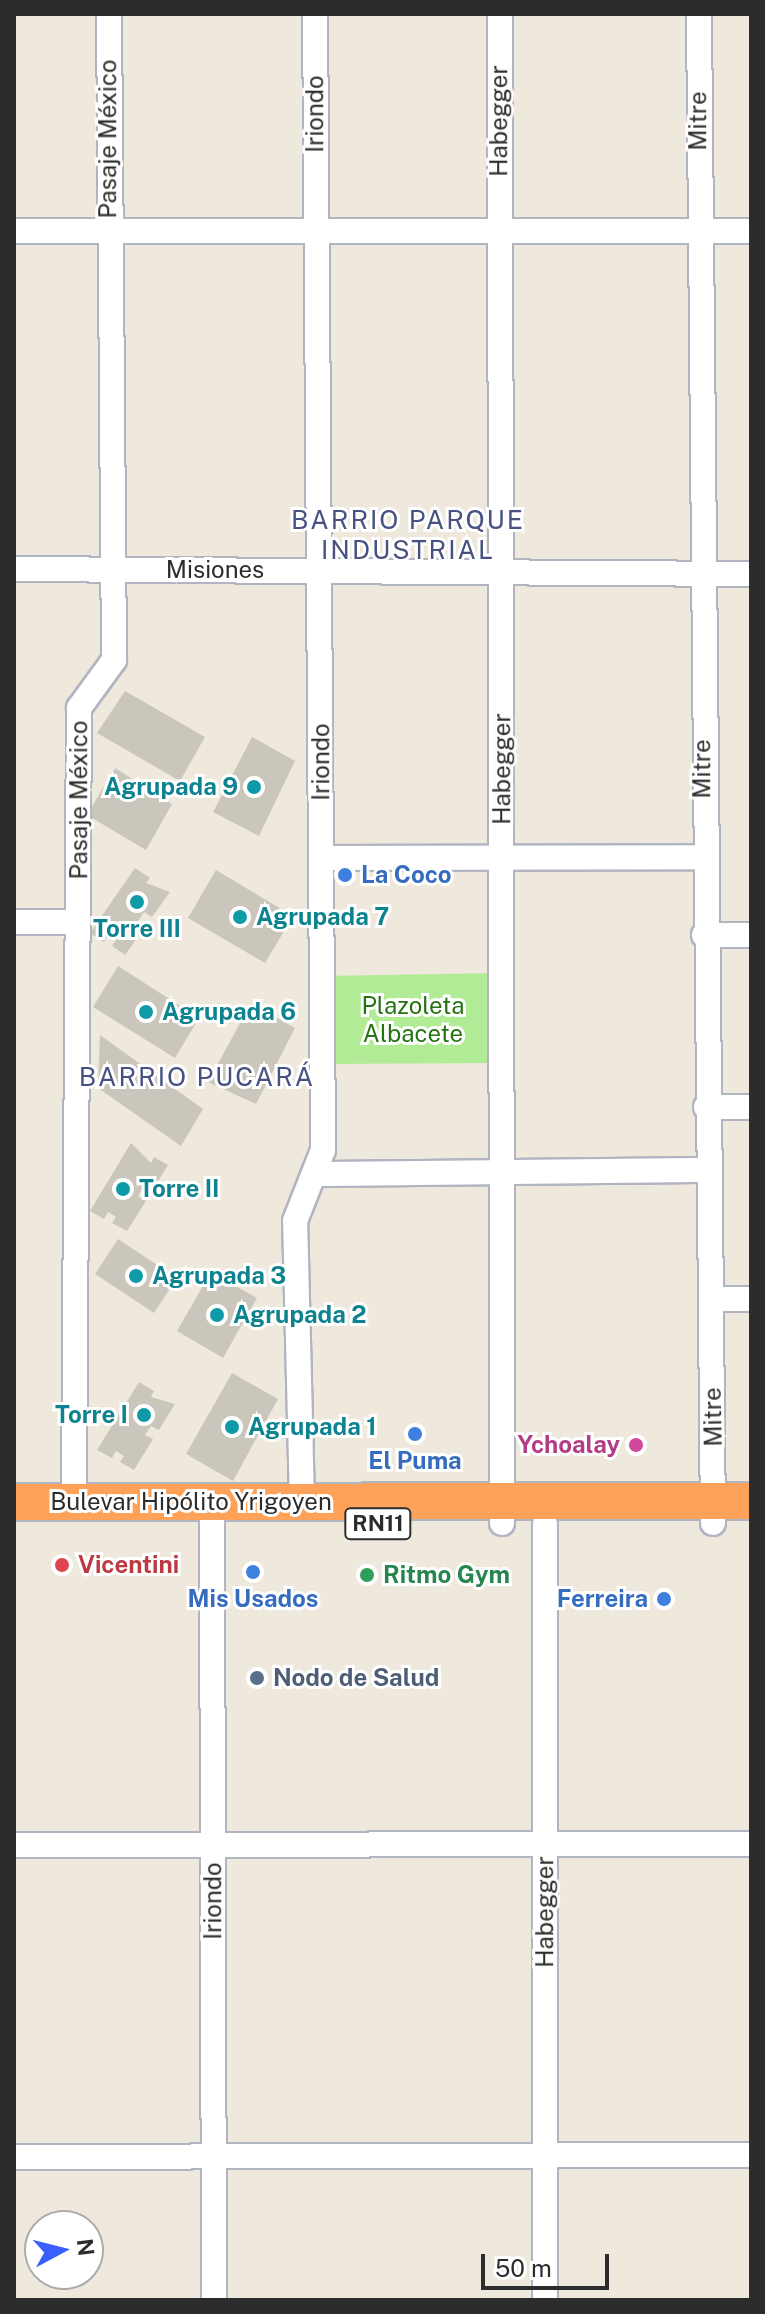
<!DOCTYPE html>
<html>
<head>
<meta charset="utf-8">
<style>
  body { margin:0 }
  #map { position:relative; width:765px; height:2314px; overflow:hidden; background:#efe8dd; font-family:"Public Sans",sans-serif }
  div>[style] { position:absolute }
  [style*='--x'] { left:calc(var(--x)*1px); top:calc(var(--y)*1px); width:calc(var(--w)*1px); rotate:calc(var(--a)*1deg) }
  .green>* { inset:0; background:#b2eb95 }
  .building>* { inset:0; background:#cac6bc }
  .roads { filter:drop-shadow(2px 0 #b1b4c1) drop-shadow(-2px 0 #b1b4c1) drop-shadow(0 2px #b1b4c1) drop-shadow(0 -2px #b1b4c1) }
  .minor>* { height:24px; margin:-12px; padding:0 12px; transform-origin:12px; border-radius:12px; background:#fff }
  .highway>* { height:36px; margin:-18px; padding:0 18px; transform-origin:18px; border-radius:18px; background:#ffa259 }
  .dots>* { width:22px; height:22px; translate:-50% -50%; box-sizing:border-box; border:4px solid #fff; border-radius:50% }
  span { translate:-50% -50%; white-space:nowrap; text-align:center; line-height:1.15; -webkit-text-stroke:6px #fff; paint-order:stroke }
  .shield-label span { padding:2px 6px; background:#fff; border:2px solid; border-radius:6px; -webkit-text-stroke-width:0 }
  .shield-label { font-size:22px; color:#2c2c2c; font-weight:700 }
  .street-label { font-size:24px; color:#2c2c2c }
  .culture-label { font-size:24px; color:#0d838f; font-weight:700 }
  .right { translate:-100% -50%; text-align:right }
  .left { translate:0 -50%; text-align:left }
  .shop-label { font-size:24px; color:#366cbe; font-weight:700 }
  .park-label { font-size:24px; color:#267313 }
  .hotel-label { font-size:24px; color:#b23c85; font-weight:700 }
  .health-label { font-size:24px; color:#be3a42; font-weight:700 }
  .leisure-label { font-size:24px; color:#27864d; font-weight:700 }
  .service-label { font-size:24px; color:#4e5e75; font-weight:700 }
  .neighbourhood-label { font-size:26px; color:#475182; letter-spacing:2px }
  .frame { position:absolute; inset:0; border:16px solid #2c2c2c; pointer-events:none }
  .north { position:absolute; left:24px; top:2210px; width:80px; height:80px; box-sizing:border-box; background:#fff; border:2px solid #ababab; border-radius:50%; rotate:83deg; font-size:22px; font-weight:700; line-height:32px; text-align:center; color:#2c2c2c }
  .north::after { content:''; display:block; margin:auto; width:28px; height:36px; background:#3b5eff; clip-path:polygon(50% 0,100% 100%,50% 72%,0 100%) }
  .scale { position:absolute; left:481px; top:2254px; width:128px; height:36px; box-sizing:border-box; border:4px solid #2c2c2c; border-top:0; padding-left:10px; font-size:24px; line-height:28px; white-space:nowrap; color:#2c2c2c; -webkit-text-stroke:6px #fff; paint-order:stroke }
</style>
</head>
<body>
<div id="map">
  <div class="green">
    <i style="clip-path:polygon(501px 973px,501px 1063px,324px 1064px,324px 976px)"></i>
  </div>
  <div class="building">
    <i style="clip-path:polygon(125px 691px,205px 737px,180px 781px,97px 733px)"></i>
    <i style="clip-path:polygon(252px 737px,295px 761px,259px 836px,213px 812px)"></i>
    <i style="clip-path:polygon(115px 768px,172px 804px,146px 850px,87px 815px)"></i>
    <i style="clip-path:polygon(135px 868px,150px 878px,146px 883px,170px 892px,152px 917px,144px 912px,138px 921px,146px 926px,125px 955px,112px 946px,116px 940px,108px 935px,104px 942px,90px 933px)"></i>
    <i style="clip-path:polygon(216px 870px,293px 916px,265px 963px,188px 918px)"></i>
    <i style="clip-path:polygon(118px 966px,199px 1018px,175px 1058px,93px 1007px)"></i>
    <i style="clip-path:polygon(251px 1003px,295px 1028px,256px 1104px,208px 1082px)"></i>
    <i style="clip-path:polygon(100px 1035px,203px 1109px,181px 1146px,98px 1088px)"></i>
    <i style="clip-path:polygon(131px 1143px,151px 1163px,154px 1157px,168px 1165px,152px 1191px,143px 1187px,138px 1196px,146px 1201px,127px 1231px,112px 1223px,116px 1217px,108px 1212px,104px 1219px,90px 1211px)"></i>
    <i style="clip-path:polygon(118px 1239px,177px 1278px,154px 1313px,95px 1274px)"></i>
    <i style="clip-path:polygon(211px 1272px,257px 1298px,223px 1358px,177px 1331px)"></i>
    <i style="clip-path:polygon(232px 1373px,278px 1399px,233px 1481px,186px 1454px)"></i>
    <i style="clip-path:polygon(139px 1382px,154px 1391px,151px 1397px,175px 1404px,159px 1430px,151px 1426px,145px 1435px,153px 1439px,134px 1470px,120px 1462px,124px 1456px,116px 1451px,112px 1458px,97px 1450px)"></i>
  </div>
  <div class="roads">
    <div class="minor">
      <i style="--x:500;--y:14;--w:1509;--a:89.92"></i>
      <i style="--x:699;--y:14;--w:1509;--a:89.47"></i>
      <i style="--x:14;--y:231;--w:737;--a:0"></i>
      <i style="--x:14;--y:569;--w:737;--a:0.39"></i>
      <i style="--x:321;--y:858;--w:382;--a:-0.1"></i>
      <i style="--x:14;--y:922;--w:64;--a:0"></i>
      <i style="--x:704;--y:935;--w:47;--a:0"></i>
      <i style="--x:706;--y:1107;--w:45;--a:0"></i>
      <i style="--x:315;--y:1174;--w:393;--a:-0.6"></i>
      <i style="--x:712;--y:1299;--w:39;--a:0"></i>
      <i style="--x:74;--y:1501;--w:793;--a:-89.64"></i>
      <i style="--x:79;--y:708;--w:59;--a:-53.9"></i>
      <i style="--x:114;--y:660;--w:646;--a:-90.44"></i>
      <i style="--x:212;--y:1502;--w:798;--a:89.86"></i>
      <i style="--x:302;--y:1503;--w:282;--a:-91.4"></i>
      <i style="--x:295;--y:1221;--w:76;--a:-68.5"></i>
      <i style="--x:323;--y:1150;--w:1136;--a:-90.4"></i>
      <i style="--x:545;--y:1524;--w:776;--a:90"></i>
      <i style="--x:14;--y:1845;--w:737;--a:-0.08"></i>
      <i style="--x:14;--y:2157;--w:737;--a:-0.16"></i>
    </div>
    <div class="highway">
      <i style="--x:14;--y:1502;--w:737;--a:-0.08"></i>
    </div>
  </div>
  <div class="dots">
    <i style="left:254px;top:787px;background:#0f9aa8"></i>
    <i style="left:345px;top:875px;background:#3f7fe0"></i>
    <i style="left:137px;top:902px;background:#0f9aa8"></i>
    <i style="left:240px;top:917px;background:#0f9aa8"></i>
    <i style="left:146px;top:1012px;background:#0f9aa8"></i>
    <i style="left:123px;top:1189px;background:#0f9aa8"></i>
    <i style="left:136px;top:1276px;background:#0f9aa8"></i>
    <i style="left:217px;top:1315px;background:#0f9aa8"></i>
    <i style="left:144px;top:1415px;background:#0f9aa8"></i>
    <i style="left:232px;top:1427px;background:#0f9aa8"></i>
    <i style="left:415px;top:1434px;background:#3f7fe0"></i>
    <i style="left:636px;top:1445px;background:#d1479c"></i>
    <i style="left:62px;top:1565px;background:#e0444e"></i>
    <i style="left:253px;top:1572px;background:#3f7fe0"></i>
    <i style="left:367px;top:1575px;background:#2e9e5b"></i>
    <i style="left:664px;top:1599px;background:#3f7fe0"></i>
    <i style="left:257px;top:1678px;background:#5c6f8a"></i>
  </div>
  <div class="shield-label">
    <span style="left:378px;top:1524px">RN11</span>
  </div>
  <div class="street-label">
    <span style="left:315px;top:114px;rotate:-90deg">Iriondo</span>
    <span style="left:499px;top:121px;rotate:-90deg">Habegger</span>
    <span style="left:698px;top:121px;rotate:-90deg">Mitre</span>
    <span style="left:108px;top:139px;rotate:-90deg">Pasaje México</span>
    <span style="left:215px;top:570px">Misiones</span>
    <span style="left:321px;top:762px;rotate:-90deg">Iriondo</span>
    <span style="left:502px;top:769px;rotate:-90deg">Habegger</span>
    <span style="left:702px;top:769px;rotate:-90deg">Mitre</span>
    <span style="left:79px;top:800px;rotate:-90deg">Pasaje México</span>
    <span style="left:713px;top:1417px;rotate:-91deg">Mitre</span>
    <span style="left:191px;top:1502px">Bulevar Hipólito Yrigoyen</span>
    <span style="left:213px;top:1901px;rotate:-90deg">Iriondo</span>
    <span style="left:545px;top:1912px;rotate:-90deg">Habegger</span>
  </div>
  <div class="culture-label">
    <span class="right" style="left:238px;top:787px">Agrupada 9</span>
    <span class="left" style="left:256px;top:917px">Agrupada 7</span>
    <span style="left:137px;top:929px">Torre III</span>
    <span class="left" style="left:162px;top:1012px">Agrupada 6</span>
    <span class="left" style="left:139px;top:1189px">Torre II</span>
    <span class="left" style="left:152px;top:1276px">Agrupada 3</span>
    <span class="left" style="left:233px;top:1315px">Agrupada 2</span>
    <span class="right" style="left:128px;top:1415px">Torre I</span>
    <span class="left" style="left:248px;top:1427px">Agrupada 1</span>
  </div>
  <div class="shop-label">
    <span class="left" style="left:361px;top:875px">La Coco</span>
    <span style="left:415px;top:1461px">El Puma</span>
    <span style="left:253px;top:1599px">Mis Usados</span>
    <span class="right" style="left:648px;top:1599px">Ferreira</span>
  </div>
  <div class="park-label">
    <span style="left:413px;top:1020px">Plazoleta<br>Albacete</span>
  </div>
  <div class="hotel-label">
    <span class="right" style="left:620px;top:1445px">Ychoalay</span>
  </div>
  <div class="health-label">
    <span class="left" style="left:78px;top:1565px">Vicentini</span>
  </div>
  <div class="leisure-label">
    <span class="left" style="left:383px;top:1575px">Ritmo Gym</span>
  </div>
  <div class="service-label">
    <span class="left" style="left:273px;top:1678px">Nodo de Salud</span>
  </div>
  <div class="neighbourhood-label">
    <span style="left:408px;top:535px">BARRIO PARQUE<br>INDUSTRIAL</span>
    <span style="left:197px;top:1077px">BARRIO PUCARÁ</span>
  </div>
  <div class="frame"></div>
  <div class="north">N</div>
  <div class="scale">50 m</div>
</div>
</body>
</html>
